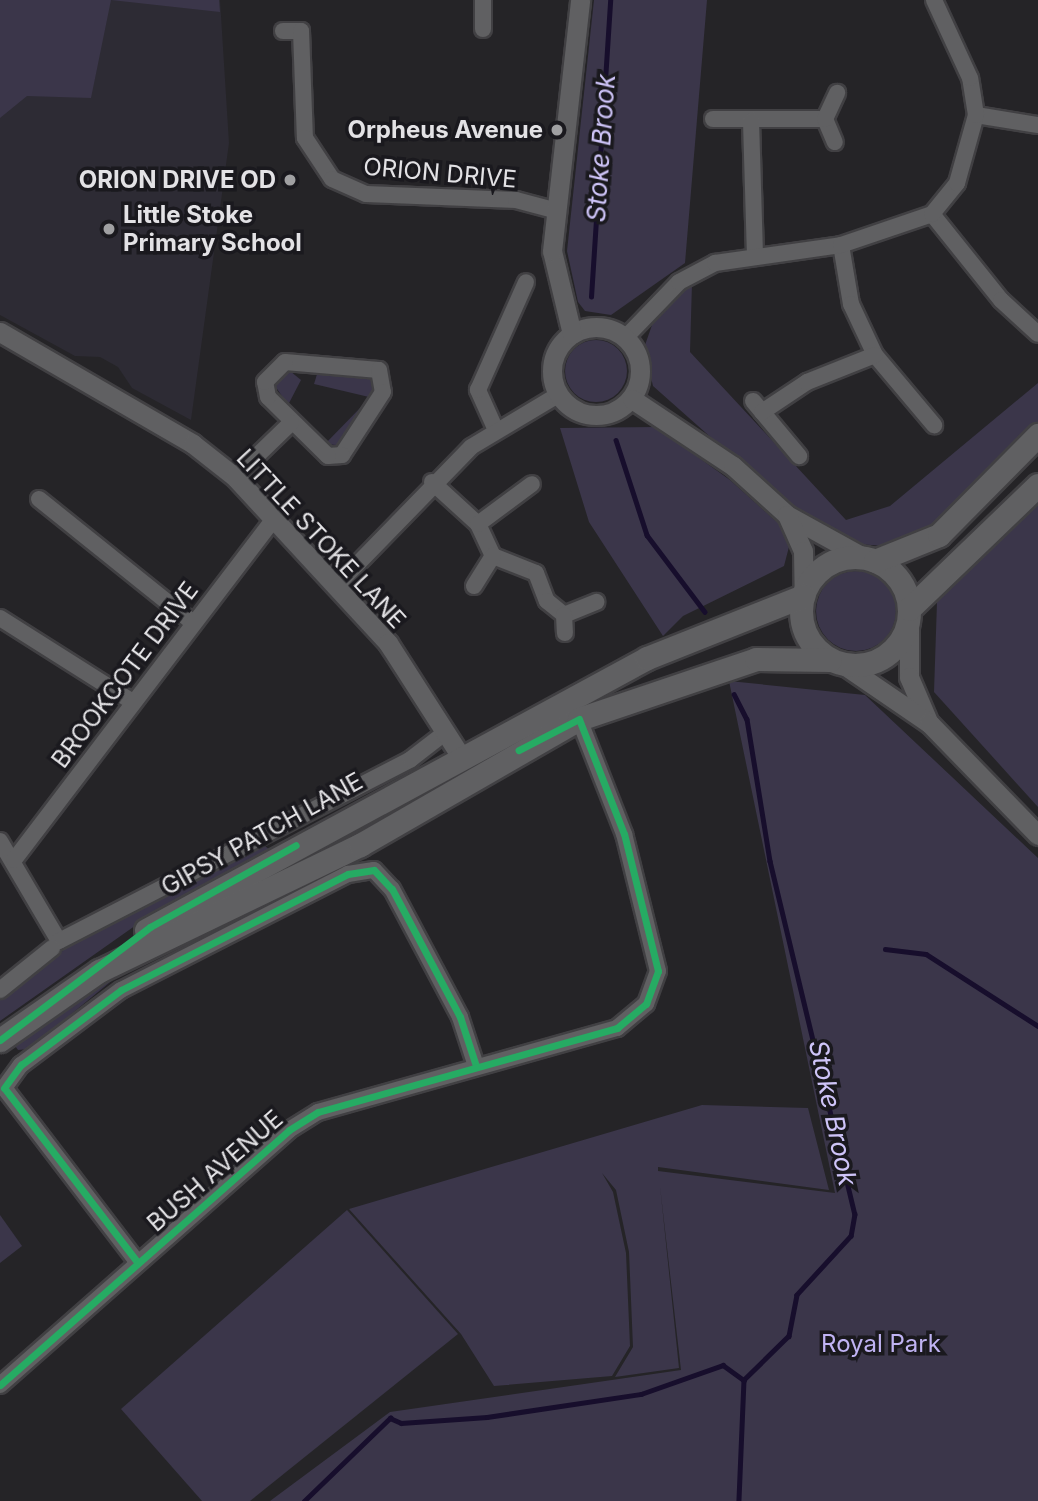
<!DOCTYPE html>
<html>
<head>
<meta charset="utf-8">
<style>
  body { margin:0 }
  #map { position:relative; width:1038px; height:1501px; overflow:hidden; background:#252427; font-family:Inter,sans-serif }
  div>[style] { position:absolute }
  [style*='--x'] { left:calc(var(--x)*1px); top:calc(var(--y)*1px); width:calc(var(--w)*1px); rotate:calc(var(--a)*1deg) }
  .built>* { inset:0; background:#2d2b34 }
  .green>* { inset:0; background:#3b364a }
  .round { border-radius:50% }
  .stream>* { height:4.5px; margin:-2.25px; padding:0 2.25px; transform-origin:2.25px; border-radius:2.25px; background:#170e2c }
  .roads { filter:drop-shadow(2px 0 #414043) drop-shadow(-2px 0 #414043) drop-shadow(0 2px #414043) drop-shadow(0 -2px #414043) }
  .minor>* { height:16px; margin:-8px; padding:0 8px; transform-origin:8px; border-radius:8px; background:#606062 }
  .tertiary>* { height:19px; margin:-9.5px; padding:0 9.5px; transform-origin:9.5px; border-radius:9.5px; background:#606062 }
  .tertiary>.ring { margin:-9.5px; padding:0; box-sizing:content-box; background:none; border:19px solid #606062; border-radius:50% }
  .secondary>* { height:23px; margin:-11.5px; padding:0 11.5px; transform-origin:11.5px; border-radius:11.5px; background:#606062 }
  .secondary>.ring { margin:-11.5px; padding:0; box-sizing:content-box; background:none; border:23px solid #606062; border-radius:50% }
  .cycleway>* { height:7px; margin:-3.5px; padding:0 3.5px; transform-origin:3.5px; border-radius:3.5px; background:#26ab63 }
  .dots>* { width:19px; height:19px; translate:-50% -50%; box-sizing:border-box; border:4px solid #1a191e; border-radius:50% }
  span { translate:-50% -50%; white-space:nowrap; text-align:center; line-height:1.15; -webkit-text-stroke:7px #1a191e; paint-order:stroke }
  .poi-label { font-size:24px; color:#e3e2e5; font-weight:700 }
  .right { translate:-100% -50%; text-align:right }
  .left { translate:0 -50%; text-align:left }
  .street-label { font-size:24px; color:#e3e2e5 }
  .park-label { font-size:24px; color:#c0b3f3 }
  .water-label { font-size:26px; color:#cec4f8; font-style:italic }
</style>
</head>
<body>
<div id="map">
  <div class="built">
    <i style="clip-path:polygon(0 0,220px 0,229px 143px,191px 420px,132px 388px,118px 367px,100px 357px,75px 356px,0 315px)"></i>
  </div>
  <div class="green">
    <i style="clip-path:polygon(0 0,219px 0,220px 12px,111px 0,91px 98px,27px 96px,0 118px)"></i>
    <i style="clip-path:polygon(594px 0,707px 0,685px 263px,611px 315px,585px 311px,578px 302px,567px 251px)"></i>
    <i style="clip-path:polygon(692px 283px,690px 352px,846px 520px,890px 506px,1038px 383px,1038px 423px,936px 525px,884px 546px,858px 544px,803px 519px,653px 386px,644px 348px,652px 325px)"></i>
    <i class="round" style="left:565px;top:340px;width:62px;height:62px"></i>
    <i style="clip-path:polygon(290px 371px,301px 380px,288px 405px,275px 386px)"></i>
    <i style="clip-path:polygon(318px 371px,367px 371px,378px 382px,369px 397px,314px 384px)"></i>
    <i style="clip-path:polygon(363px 405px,367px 413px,347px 446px,325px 444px)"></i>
    <i style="clip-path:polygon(656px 427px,730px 480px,778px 523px,790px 543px,784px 566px,683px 616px,663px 636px,589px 522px,560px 428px)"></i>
    <i style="clip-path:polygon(1038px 504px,1038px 807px,934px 692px,937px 602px)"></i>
    <i class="round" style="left:816px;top:571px;width:80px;height:80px"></i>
    <i style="clip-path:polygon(729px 681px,865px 695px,1038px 858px,1038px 1501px,270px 1501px,390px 1412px,681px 1370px,660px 1186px,679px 1368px,615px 1377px,633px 1347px,629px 1252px,616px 1190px,602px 1173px,613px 1192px,626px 1253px,630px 1346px,612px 1376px,494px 1386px,461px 1334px,349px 1209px,702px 1105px,808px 1108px,829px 1190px,658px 1167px,658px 1171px,835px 1193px)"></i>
    <i style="clip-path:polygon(261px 843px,270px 850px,139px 923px,0 1021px,0 995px,62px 946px)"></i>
    <i style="clip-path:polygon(115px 978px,29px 1049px,18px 1050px,13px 1043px,94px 983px)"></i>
    <i style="clip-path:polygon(347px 1210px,458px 1334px,250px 1501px,202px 1501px,121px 1409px)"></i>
    <i style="clip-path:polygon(0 1215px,22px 1246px,0 1263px)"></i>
  </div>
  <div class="stream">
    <i style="--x:591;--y:297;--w:298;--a:-86.3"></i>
    <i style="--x:616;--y:440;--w:100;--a:71.9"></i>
    <i style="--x:647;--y:535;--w:96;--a:53"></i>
    <i style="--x:734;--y:694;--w:28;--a:63"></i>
    <i style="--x:747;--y:719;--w:144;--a:80.8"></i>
    <i style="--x:770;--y:861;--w:363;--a:76.5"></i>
    <i style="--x:855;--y:1214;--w:22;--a:100"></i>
    <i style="--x:851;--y:1236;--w:80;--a:132.5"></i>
    <i style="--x:797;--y:1295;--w:42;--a:101"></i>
    <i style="--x:789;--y:1336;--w:63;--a:135.6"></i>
    <i style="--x:744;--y:1380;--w:121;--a:92.4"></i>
    <i style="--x:885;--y:949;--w:41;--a:7"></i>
    <i style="--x:926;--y:954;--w:133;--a:32.7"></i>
    <i style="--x:304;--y:1501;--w:120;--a:-44"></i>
    <i style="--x:390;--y:1418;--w:12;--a:24"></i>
    <i style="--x:401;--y:1423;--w:86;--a:-4"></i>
    <i style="--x:487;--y:1417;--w:156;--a:-8.5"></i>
    <i style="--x:641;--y:1394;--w:87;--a:-19.5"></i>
    <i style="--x:723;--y:1365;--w:26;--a:36"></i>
  </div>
  <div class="roads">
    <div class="minor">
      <i style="--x:483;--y:29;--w:29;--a:-90"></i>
      <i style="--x:283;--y:31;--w:18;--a:0"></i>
      <i style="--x:301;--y:31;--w:107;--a:87.9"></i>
      <i style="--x:305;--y:138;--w:49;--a:56.6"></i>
      <i style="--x:332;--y:179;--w:37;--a:24"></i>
      <i style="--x:366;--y:194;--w:150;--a:2.3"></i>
      <i style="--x:516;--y:200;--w:39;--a:15"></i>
      <i style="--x:976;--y:115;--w:63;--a:9.2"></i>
      <i style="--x:713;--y:119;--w:112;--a:0"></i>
      <i style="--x:825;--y:119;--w:25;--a:67"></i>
      <i style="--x:825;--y:119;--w:29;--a:-65"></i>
      <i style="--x:751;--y:121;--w:131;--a:88.3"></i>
      <i style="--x:932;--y:214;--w:110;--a:51.3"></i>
      <i style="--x:1001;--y:300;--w:50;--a:42.6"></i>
      <i style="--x:841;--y:245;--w:60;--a:80.4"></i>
      <i style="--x:851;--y:304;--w:56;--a:64.8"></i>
      <i style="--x:875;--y:355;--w:92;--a:49.9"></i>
      <i style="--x:625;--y:338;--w:78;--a:-46"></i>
      <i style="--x:679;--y:282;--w:41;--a:-27.8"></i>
      <i style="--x:715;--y:263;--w:127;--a:-8.1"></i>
      <i style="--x:841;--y:245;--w:96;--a:-18.8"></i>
      <i style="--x:932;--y:214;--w:40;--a:-51"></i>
      <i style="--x:957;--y:183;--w:71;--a:-74.4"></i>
      <i style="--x:976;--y:115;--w:37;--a:-99"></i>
      <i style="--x:970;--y:78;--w:86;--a:-114.8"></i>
      <i style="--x:285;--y:362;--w:94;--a:4.9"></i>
      <i style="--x:379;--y:370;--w:22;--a:80"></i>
      <i style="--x:383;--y:392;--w:75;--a:123.1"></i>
      <i style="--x:342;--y:455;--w:14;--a:176"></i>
      <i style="--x:328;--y:456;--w:84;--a:-135.5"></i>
      <i style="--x:268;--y:397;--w:15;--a:-101"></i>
      <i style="--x:265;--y:382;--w:28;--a:-45"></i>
      <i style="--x:753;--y:401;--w:72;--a:50.1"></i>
      <i style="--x:762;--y:412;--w:54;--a:-33.7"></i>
      <i style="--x:807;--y:382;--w:73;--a:-21.7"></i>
      <i style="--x:495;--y:428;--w:42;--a:-114.1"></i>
      <i style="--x:478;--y:390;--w:118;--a:-66"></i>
      <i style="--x:235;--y:477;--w:78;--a:-44"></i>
      <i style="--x:432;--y:482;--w:62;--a:42.4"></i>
      <i style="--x:478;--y:524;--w:35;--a:65"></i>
      <i style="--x:493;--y:556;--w:46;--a:21.6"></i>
      <i style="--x:536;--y:573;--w:30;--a:69"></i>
      <i style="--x:547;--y:601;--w:22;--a:39"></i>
      <i style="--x:564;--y:615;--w:35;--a:-22"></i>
      <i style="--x:39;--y:499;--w:196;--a:38.8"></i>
      <i style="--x:478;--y:524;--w:67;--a:-36.5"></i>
      <i style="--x:337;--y:585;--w:192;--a:-45.8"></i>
      <i style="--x:471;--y:447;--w:101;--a:-30.9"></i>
      <i style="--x:474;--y:586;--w:36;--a:-58"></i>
      <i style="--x:564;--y:615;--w:18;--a:87"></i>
      <i style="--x:0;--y:618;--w:157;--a:32.3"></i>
      <i style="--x:0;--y:841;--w:116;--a:59.5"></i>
      <i style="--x:59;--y:941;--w:396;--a:-27.3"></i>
      <i style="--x:411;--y:759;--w:44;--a:-37.6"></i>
      <i style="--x:14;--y:860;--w:431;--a:-52.7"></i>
      <i style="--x:0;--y:990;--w:67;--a:-38.9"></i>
      <i style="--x:138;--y:1263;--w:220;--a:-127.4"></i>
      <i style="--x:4;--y:1088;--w:29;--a:-54"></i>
      <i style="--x:21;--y:1065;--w:125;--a:-36.9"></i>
      <i style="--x:121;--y:990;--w:255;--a:-27.1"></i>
      <i style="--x:348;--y:874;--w:26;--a:-9"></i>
      <i style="--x:374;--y:870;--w:26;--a:47"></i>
      <i style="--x:392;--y:889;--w:145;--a:62"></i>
      <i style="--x:460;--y:1017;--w:52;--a:71.9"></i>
      <i style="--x:0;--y:1385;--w:385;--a:-41.4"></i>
      <i style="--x:289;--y:1130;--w:34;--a:-32"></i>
      <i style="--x:318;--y:1112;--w:311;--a:-15.7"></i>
      <i style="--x:617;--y:1028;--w:38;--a:-40"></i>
      <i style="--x:646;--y:1004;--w:35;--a:-70"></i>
      <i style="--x:658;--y:971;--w:141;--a:-103.9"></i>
      <i style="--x:624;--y:834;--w:123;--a:-111.4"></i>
    </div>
    <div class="tertiary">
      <i class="ring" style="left:552px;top:327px;width:69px;height:69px"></i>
      <i style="--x:0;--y:332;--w:223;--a:30.1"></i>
      <i style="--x:193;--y:444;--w:53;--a:38.2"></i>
      <i style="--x:235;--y:477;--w:226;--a:47.3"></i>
      <i style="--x:388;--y:643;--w:133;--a:57.3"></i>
      <i style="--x:572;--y:334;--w:85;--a:-103.5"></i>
      <i style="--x:552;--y:251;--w:253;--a:-83.6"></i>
      <i style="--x:632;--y:399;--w:121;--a:33.6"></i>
      <i style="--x:733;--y:466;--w:73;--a:42.2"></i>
      <i style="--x:787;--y:515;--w:89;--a:28.9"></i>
      <i style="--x:787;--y:515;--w:39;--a:66"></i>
      <i style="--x:803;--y:551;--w:39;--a:89"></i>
      <i style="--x:909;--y:620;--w:57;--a:90"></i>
      <i style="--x:909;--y:677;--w:46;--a:66.8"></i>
      <i style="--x:841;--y:663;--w:107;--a:34.3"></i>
      <i style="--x:929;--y:723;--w:156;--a:45.8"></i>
    </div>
    <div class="secondary">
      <i class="ring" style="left:801px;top:557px;width:85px;height:85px"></i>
      <i style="--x:875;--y:561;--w:69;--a:-22.1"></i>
      <i style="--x:939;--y:535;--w:141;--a:-45.3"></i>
      <i style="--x:909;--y:609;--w:179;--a:-43.9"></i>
      <i style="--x:146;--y:930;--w:570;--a:-28.5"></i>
      <i style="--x:647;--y:658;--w:168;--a:-21.7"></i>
      <i style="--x:0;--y:1040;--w:121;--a:-34.9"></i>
      <i style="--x:99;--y:971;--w:290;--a:-25.8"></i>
      <i style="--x:360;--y:845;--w:253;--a:-29.9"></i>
      <i style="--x:579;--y:719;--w:187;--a:-18.7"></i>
      <i style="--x:756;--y:659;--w:74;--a:0.8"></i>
    </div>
  </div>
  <div class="cycleway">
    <i style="--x:0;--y:1040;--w:188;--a:-37"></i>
    <i style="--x:150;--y:927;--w:167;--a:-29.3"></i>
    <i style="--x:138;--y:1263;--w:220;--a:-127.4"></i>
    <i style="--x:4;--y:1088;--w:29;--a:-54"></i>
    <i style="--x:21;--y:1065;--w:125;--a:-36.9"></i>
    <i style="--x:121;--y:990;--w:255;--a:-27.1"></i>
    <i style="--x:348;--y:874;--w:26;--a:-9"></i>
    <i style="--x:374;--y:870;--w:26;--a:47"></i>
    <i style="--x:392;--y:889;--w:145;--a:62"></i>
    <i style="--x:460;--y:1017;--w:52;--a:71.9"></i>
    <i style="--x:0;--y:1385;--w:385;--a:-41.4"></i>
    <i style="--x:289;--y:1130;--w:34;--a:-32"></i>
    <i style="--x:318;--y:1112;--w:311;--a:-15.7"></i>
    <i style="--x:617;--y:1028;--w:38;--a:-40"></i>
    <i style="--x:646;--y:1004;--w:35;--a:-70"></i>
    <i style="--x:658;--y:971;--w:141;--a:-103.9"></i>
    <i style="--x:624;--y:834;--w:123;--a:-111.4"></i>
    <i style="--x:579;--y:719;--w:68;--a:152.7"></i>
  </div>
  <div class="dots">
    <i style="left:557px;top:130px;background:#a0a0a2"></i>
    <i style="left:290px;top:180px;background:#a0a0a2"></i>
    <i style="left:109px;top:229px;background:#a0a0a2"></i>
  </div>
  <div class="poi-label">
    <span class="right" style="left:543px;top:130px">Orpheus Avenue</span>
    <span class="right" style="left:276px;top:180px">ORION DRIVE OD</span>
    <span class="left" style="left:123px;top:229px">Little Stoke<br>Primary School</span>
  </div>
  <div class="street-label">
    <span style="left:440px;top:173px;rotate:5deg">ORION DRIVE</span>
    <span style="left:321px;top:539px;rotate:47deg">LITTLE STOKE LANE</span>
    <span style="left:125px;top:675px;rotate:-53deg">BROOKCOTE DRIVE</span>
    <span style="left:262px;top:834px;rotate:-29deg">GIPSY PATCH LANE</span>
    <span style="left:215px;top:1171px;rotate:-41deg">BUSH AVENUE</span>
  </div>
  <div class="park-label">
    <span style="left:881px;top:1344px">Royal Park</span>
  </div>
  <div class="water-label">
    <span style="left:601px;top:148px;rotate:-86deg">Stoke Brook</span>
    <span style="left:833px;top:1113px;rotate:78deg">Stoke Brook</span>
  </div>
</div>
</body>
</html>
